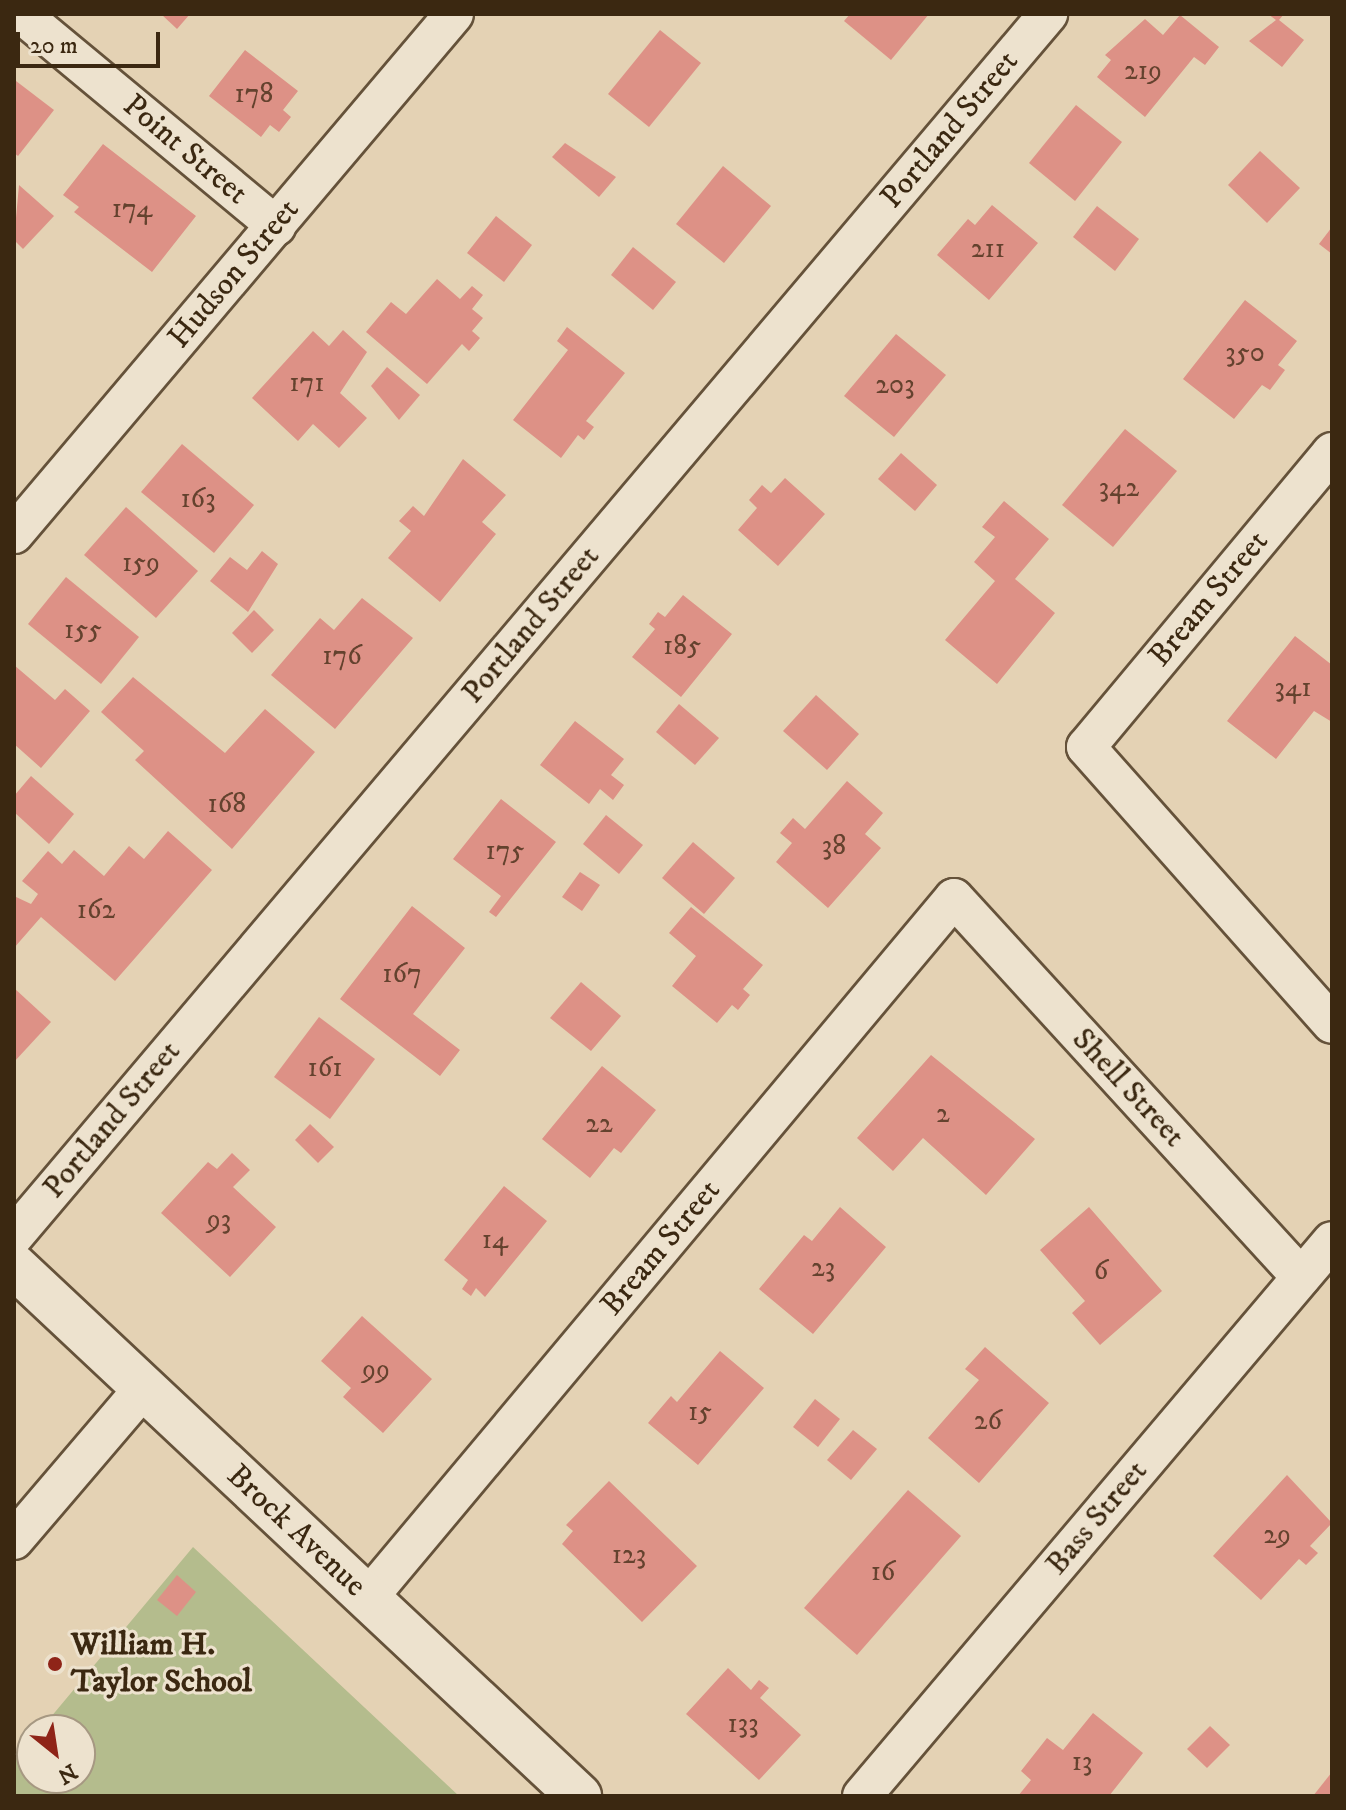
<!DOCTYPE html>
<html>
<head>
<meta charset="utf-8">
<style>
  body { margin:0 }
  #map { position:relative; width:1346px; height:1810px; overflow:hidden; background:#e4d2b4; font-family:"IM FELL DW Pica",serif }
  div>[style] { position:absolute }
  [style*='--x'] { left:calc(var(--x)*1px); top:calc(var(--y)*1px); width:calc(var(--w)*1px); rotate:calc(var(--a)*1deg) }
  .green>* { inset:0; background:#b4bc8d }
  .building>* { inset:0; background:#dd9186 }
  .roads { filter:drop-shadow(2px 0 #65523a) drop-shadow(-2px 0 #65523a) drop-shadow(0 2px #65523a) drop-shadow(0 -2px #65523a) }
  .street>* { height:38px; margin:-19px; padding:0 19px; transform-origin:19px; border-radius:19px; background:#ede2ce }
  .secondary>* { height:44px; margin:-22px; padding:0 22px; transform-origin:22px; border-radius:22px; background:#ede2ce }
  .dots>* { width:22px; height:22px; translate:-50% -50%; box-sizing:border-box; border:4px solid #ede2ce; border-radius:50% }
  span { translate:-50% -50%; white-space:nowrap; text-align:center; line-height:1.15; -webkit-text-stroke:6px #ede2ce; paint-order:stroke }
  .number-label { font-size:28px; color:#64422e }
  .number-label span { -webkit-text-stroke-width:0 }
  .street-label { font-size:32px; color:#3b2811 }
  .poi-label { font-size:32px; color:#3b2811; font-weight:700 }
  .left { translate:0 -50%; text-align:left }
  .frame { position:absolute; inset:0; border:16px solid #3b2811; pointer-events:none }
  .north { position:absolute; left:16px; top:1714px; width:80px; height:80px; box-sizing:border-box; background:#ede2ce; border:2px solid #a69882; border-radius:50%; rotate:150deg; font-size:22px; font-weight:700; line-height:32px; text-align:center; color:#3b2811 }
  .north::after { content:''; display:block; margin:auto; width:28px; height:36px; background:#8f2418; clip-path:polygon(50% 0,100% 100%,50% 72%,0 100%) }
  .scale { position:absolute; left:16px; top:32px; width:144px; height:36px; box-sizing:border-box; border:4px solid #3b2811; border-top:0; padding-left:10px; font-size:24px; line-height:28px; white-space:nowrap; color:#3b2811; -webkit-text-stroke:6px #ede2ce; paint-order:stroke }
</style>
</head>
<body>
<div id="map">
  <div class="green">
    <i style="clip-path:polygon(193px 1547px,459px 1796px,14px 1796px,14px 1761px,32px 1739px,32px 1778px,80px 1778px,80px 1730px,40px 1730px)"></i>
  </div>
  <div class="building">
    <i style="clip-path:polygon(161px 14px,190px 14px,177px 29px)"></i>
    <i style="clip-path:polygon(850px 14px,929px 14px,891px 60px,844px 21px)"></i>
    <i style="clip-path:polygon(1268px 14px,1284px 14px,1279px 20px,1304px 40px,1282px 67px,1249px 41px,1276px 20px)"></i>
    <i style="clip-path:polygon(1180px 15px,1219px 47px,1205px 65px,1194px 57px,1145px 117px,1097px 77px,1111px 60px,1105px 55px,1145px 19px,1163px 35px)"></i>
    <i style="clip-path:polygon(660px 30px,701px 63px,649px 127px,608px 94px)"></i>
    <i style="clip-path:polygon(245px 50px,298px 91px,283px 110px,291px 117px,279px 132px,270px 125px,261px 137px,209px 96px)"></i>
    <i style="clip-path:polygon(16px 81px,54px 110px,18px 156px,14px 153px)"></i>
    <i style="clip-path:polygon(1076px 105px,1122px 142px,1075px 201px,1029px 163px)"></i>
    <i style="clip-path:polygon(565px 143px,616px 177px,599px 197px,552px 157px)"></i>
    <i style="clip-path:polygon(103px 144px,196px 216px,152px 272px,74px 212px,79px 207px,63px 195px)"></i>
    <i style="clip-path:polygon(1260px 151px,1300px 188px,1267px 223px,1228px 185px)"></i>
    <i style="clip-path:polygon(723px 166px,771px 206px,724px 263px,676px 224px)"></i>
    <i style="clip-path:polygon(19px 185px,54px 216px,23px 249px,14px 240px)"></i>
    <i style="clip-path:polygon(992px 205px,1038px 243px,989px 300px,937px 255px,968px 219px,975px 225px)"></i>
    <i style="clip-path:polygon(1097px 206px,1139px 239px,1115px 271px,1073px 237px)"></i>
    <i style="clip-path:polygon(496px 216px,532px 245px,504px 282px,467px 253px)"></i>
    <i style="clip-path:polygon(1332px 227px,1332px 254px,1319px 244px)"></i>
    <i style="clip-path:polygon(633px 247px,676px 282px,653px 310px,611px 275px)"></i>
    <i style="clip-path:polygon(437px 279px,460px 299px,472px 286px,483px 295px,472px 309px,483px 318px,472px 331px,480px 338px,469px 351px,462px 344px,427px 384px,366px 332px,391px 302px,406px 314px)"></i>
    <i style="clip-path:polygon(1245px 300px,1297px 341px,1278px 365px,1285px 370px,1270px 390px,1262px 385px,1234px 419px,1183px 379px)"></i>
    <i style="clip-path:polygon(567px 327px,625px 373px,586px 421px,594px 427px,584px 440px,578px 435px,561px 458px,513px 420px,568px 350px,557px 341px)"></i>
    <i style="clip-path:polygon(343px 330px,367px 352px,340px 393px,367px 418px,339px 448px,313px 424px,298px 441px,252px 398px,313px 331px,329px 346px)"></i>
    <i style="clip-path:polygon(896px 334px,946px 375px,894px 437px,844px 396px)"></i>
    <i style="clip-path:polygon(387px 367px,420px 395px,399px 420px,371px 386px)"></i>
    <i style="clip-path:polygon(1125px 429px,1177px 471px,1113px 547px,1062px 505px)"></i>
    <i style="clip-path:polygon(182px 444px,254px 505px,214px 553px,141px 492px)"></i>
    <i style="clip-path:polygon(901px 453px,937px 485px,915px 511px,878px 479px)"></i>
    <i style="clip-path:polygon(463px 459px,506px 495px,482px 522px,496px 534px,440px 602px,388px 558px,411px 531px,399px 521px,413px 506px,424px 516px)"></i>
    <i style="clip-path:polygon(785px 478px,825px 514px,778px 566px,738px 530px,757px 508px,749px 500px,762px 485px,771px 493px)"></i>
    <i style="clip-path:polygon(1004px 501px,1049px 539px,1015px 579px,1055px 613px,997px 684px,945px 640px,995px 581px,974px 562px,995px 537px,982px 527px)"></i>
    <i style="clip-path:polygon(126px 507px,198px 571px,156px 618px,84px 555px)"></i>
    <i style="clip-path:polygon(262px 551px,278px 564px,248px 612px,210px 581px,230px 557px,247px 570px)"></i>
    <i style="clip-path:polygon(66px 577px,139px 637px,101px 684px,28px 624px)"></i>
    <i style="clip-path:polygon(683px 595px,732px 634px,681px 697px,632px 657px,655px 629px,649px 624px,658px 612px,665px 617px)"></i>
    <i style="clip-path:polygon(362px 598px,413px 638px,335px 729px,271px 675px,320px 618px,334px 630px)"></i>
    <i style="clip-path:polygon(254px 610px,274px 630px,252px 653px,232px 633px)"></i>
    <i style="clip-path:polygon(1295px 636px,1332px 665px,1332px 722px,1314px 711px,1276px 759px,1227px 721px)"></i>
    <i style="clip-path:polygon(14px 665px,55px 700px,65px 689px,90px 711px,41px 768px,14px 744px)"></i>
    <i style="clip-path:polygon(133px 677px,225px 753px,265px 709px,315px 752px,232px 849px,135px 760px,144px 751px,101px 712px)"></i>
    <i style="clip-path:polygon(816px 695px,859px 734px,827px 770px,783px 731px)"></i>
    <i style="clip-path:polygon(679px 704px,719px 738px,695px 765px,656px 732px)"></i>
    <i style="clip-path:polygon(575px 721px,624px 759px,611px 775px,624px 785px,613px 800px,600px 789px,589px 804px,540px 765px)"></i>
    <i style="clip-path:polygon(31px 776px,74px 814px,49px 844px,14px 812px,14px 796px)"></i>
    <i style="clip-path:polygon(847px 781px,883px 813px,865px 834px,881px 848px,828px 908px,776px 862px,792px 843px,780px 833px,793px 818px,805px 829px)"></i>
    <i style="clip-path:polygon(501px 799px,556px 842px,496px 917px,489px 912px,501px 896px,453px 859px)"></i>
    <i style="clip-path:polygon(606px 815px,643px 845px,619px 874px,583px 844px)"></i>
    <i style="clip-path:polygon(168px 831px,212px 870px,115px 981px,41px 917px,14px 948px,14px 896px,31px 904px,38px 894px,22px 881px,48px 851px,62px 864px,74px 850px,104px 876px,129px 846px,144px 859px)"></i>
    <i style="clip-path:polygon(693px 842px,735px 878px,704px 914px,662px 878px)"></i>
    <i style="clip-path:polygon(580px 872px,600px 885px,582px 911px,562px 897px)"></i>
    <i style="clip-path:polygon(412px 906px,465px 948px,413px 1014px,460px 1050px,440px 1076px,340px 999px)"></i>
    <i style="clip-path:polygon(691px 907px,763px 965px,743px 989px,750px 995px,738px 1010px,732px 1005px,717px 1023px,672px 986px,696px 956px,669px 933px)"></i>
    <i style="clip-path:polygon(581px 982px,621px 1016px,591px 1051px,550px 1018px)"></i>
    <i style="clip-path:polygon(14px 988px,51px 1022px,14px 1062px)"></i>
    <i style="clip-path:polygon(319px 1017px,375px 1059px,330px 1119px,274px 1077px)"></i>
    <i style="clip-path:polygon(931px 1055px,1035px 1139px,986px 1195px,923px 1138px,893px 1171px,857px 1138px)"></i>
    <i style="clip-path:polygon(602px 1066px,656px 1110px,621px 1153px,614px 1148px,590px 1178px,542px 1139px)"></i>
    <i style="clip-path:polygon(310px 1124px,334px 1147px,318px 1163px,295px 1140px)"></i>
    <i style="clip-path:polygon(232px 1153px,250px 1170px,233px 1187px,276px 1227px,230px 1277px,161px 1213px,208px 1162px,217px 1169px)"></i>
    <i style="clip-path:polygon(504px 1186px,547px 1221px,485px 1297px,476px 1288px,471px 1296px,462px 1289px,468px 1280px,444px 1260px)"></i>
    <i style="clip-path:polygon(840px 1207px,886px 1247px,813px 1334px,759px 1289px,804px 1235px,812px 1241px)"></i>
    <i style="clip-path:polygon(1089px 1207px,1162px 1291px,1100px 1345px,1072px 1313px,1085px 1301px,1040px 1250px)"></i>
    <i style="clip-path:polygon(362px 1316px,432px 1379px,383px 1433px,343px 1397px,351px 1388px,321px 1361px)"></i>
    <i style="clip-path:polygon(985px 1347px,1049px 1403px,979px 1483px,928px 1438px,979px 1380px,965px 1369px)"></i>
    <i style="clip-path:polygon(720px 1351px,764px 1388px,698px 1465px,648px 1423px,671px 1396px,677px 1402px)"></i>
    <i style="clip-path:polygon(815px 1399px,840px 1419px,818px 1447px,793px 1427px)"></i>
    <i style="clip-path:polygon(853px 1430px,877px 1449px,851px 1480px,827px 1460px)"></i>
    <i style="clip-path:polygon(1287px 1475px,1332px 1523px,1310px 1546px,1318px 1553px,1306px 1565px,1299px 1559px,1261px 1600px,1213px 1556px)"></i>
    <i style="clip-path:polygon(609px 1481px,697px 1566px,642px 1622px,562px 1544px,573px 1531px,566px 1525px)"></i>
    <i style="clip-path:polygon(908px 1490px,961px 1536px,857px 1655px,804px 1608px)"></i>
    <i style="clip-path:polygon(177px 1575px,196px 1592px,177px 1616px,157px 1600px)"></i>
    <i style="clip-path:polygon(728px 1668px,751px 1690px,759px 1680px,769px 1688px,760px 1698px,801px 1735px,759px 1780px,686px 1714px)"></i>
    <i style="clip-path:polygon(1093px 1713px,1143px 1753px,1109px 1796px,1018px 1796px,1031px 1780px,1021px 1771px,1047px 1738px,1063px 1750px)"></i>
    <i style="clip-path:polygon(1210px 1726px,1230px 1745px,1207px 1768px,1187px 1749px)"></i>
    <i style="clip-path:polygon(1332px 1772px,1332px 1796px,1313px 1796px)"></i>
  </div>
  <div class="roads">
    <div class="street">
      <i style="--x:21;--y:14;--w:332;--a:39.7"></i>
      <i style="--x:1332;--y:452;--w:384;--a:129.8"></i>
      <i style="--x:1086;--y:747;--w:370;--a:48.4"></i>
      <i style="--x:14;--y:534;--w:681;--a:-49.76"></i>
      <i style="--x:14;--y:1236;--w:1601;--a:-49.76"></i>
      <i style="--x:14;--y:1540;--w:200;--a:-49.5"></i>
      <i style="--x:367;--y:1599;--w:914;--a:-50.06"></i>
      <i style="--x:954;--y:898;--w:514;--a:47.52"></i>
      <i style="--x:862;--y:1796;--w:727;--a:-49.74"></i>
    </div>
    <div class="secondary">
      <i style="--x:14;--y:1266;--w:775;--a:43.17"></i>
    </div>
  </div>
  <div class="dots">
    <i style="left:55px;top:1664px;background:#8f2418"></i>
  </div>
  <div class="number-label">
    <span style="left:1143px;top:71px">219</span>
    <span style="left:254px;top:94px">178</span>
    <span style="left:132px;top:209px">174</span>
    <span style="left:988px;top:249px">211</span>
    <span style="left:1245px;top:353px">350</span>
    <span style="left:307px;top:383px">171</span>
    <span style="left:895px;top:385px">203</span>
    <span style="left:1119px;top:488px">342</span>
    <span style="left:198px;top:499px">163</span>
    <span style="left:141px;top:563px">159</span>
    <span style="left:83px;top:630px">155</span>
    <span style="left:682px;top:646px">185</span>
    <span style="left:342px;top:656px">176</span>
    <span style="left:1293px;top:688px">341</span>
    <span style="left:227px;top:804px">168</span>
    <span style="left:834px;top:846px">38</span>
    <span style="left:505px;top:851px">175</span>
    <span style="left:96px;top:910px">162</span>
    <span style="left:402px;top:974px">167</span>
    <span style="left:325px;top:1068px">161</span>
    <span style="left:943px;top:1114px">2</span>
    <span style="left:599px;top:1124px">22</span>
    <span style="left:219px;top:1220px">93</span>
    <span style="left:495px;top:1240px">14</span>
    <span style="left:823px;top:1268px">23</span>
    <span style="left:1101px;top:1271px">6</span>
    <span style="left:376px;top:1370px">99</span>
    <span style="left:700px;top:1412px">15</span>
    <span style="left:988px;top:1421px">26</span>
    <span style="left:1277px;top:1535px">29</span>
    <span style="left:629px;top:1555px">123</span>
    <span style="left:883px;top:1572px">16</span>
    <span style="left:743px;top:1724px">133</span>
    <span style="left:1082px;top:1762px">13</span>
  </div>
  <div class="street-label">
    <span style="left:950px;top:130px;rotate:-50deg">Portland Street</span>
    <span style="left:185px;top:150px;rotate:40deg">Point Street</span>
    <span style="left:234px;top:274px;rotate:-50deg">Hudson Street</span>
    <span style="left:1209px;top:599px;rotate:-50deg">Bream Street</span>
    <span style="left:531px;top:625px;rotate:-50deg">Portland Street</span>
    <span style="left:1128px;top:1088px;rotate:47deg">Shell Street</span>
    <span style="left:112px;top:1120px;rotate:-50deg">Portland Street</span>
    <span style="left:661px;top:1248px;rotate:-50deg">Bream Street</span>
    <span style="left:1097px;top:1518px;rotate:-50deg">Bass Street</span>
    <span style="left:296px;top:1531px;rotate:43deg">Brock Avenue</span>
  </div>
  <div class="poi-label">
    <span class="left" style="left:71px;top:1664px">William H.<br>Taylor School</span>
  </div>
  <div class="frame"></div>
  <div class="north">N</div>
  <div class="scale">20 m</div>
</div>
</body>
</html>
